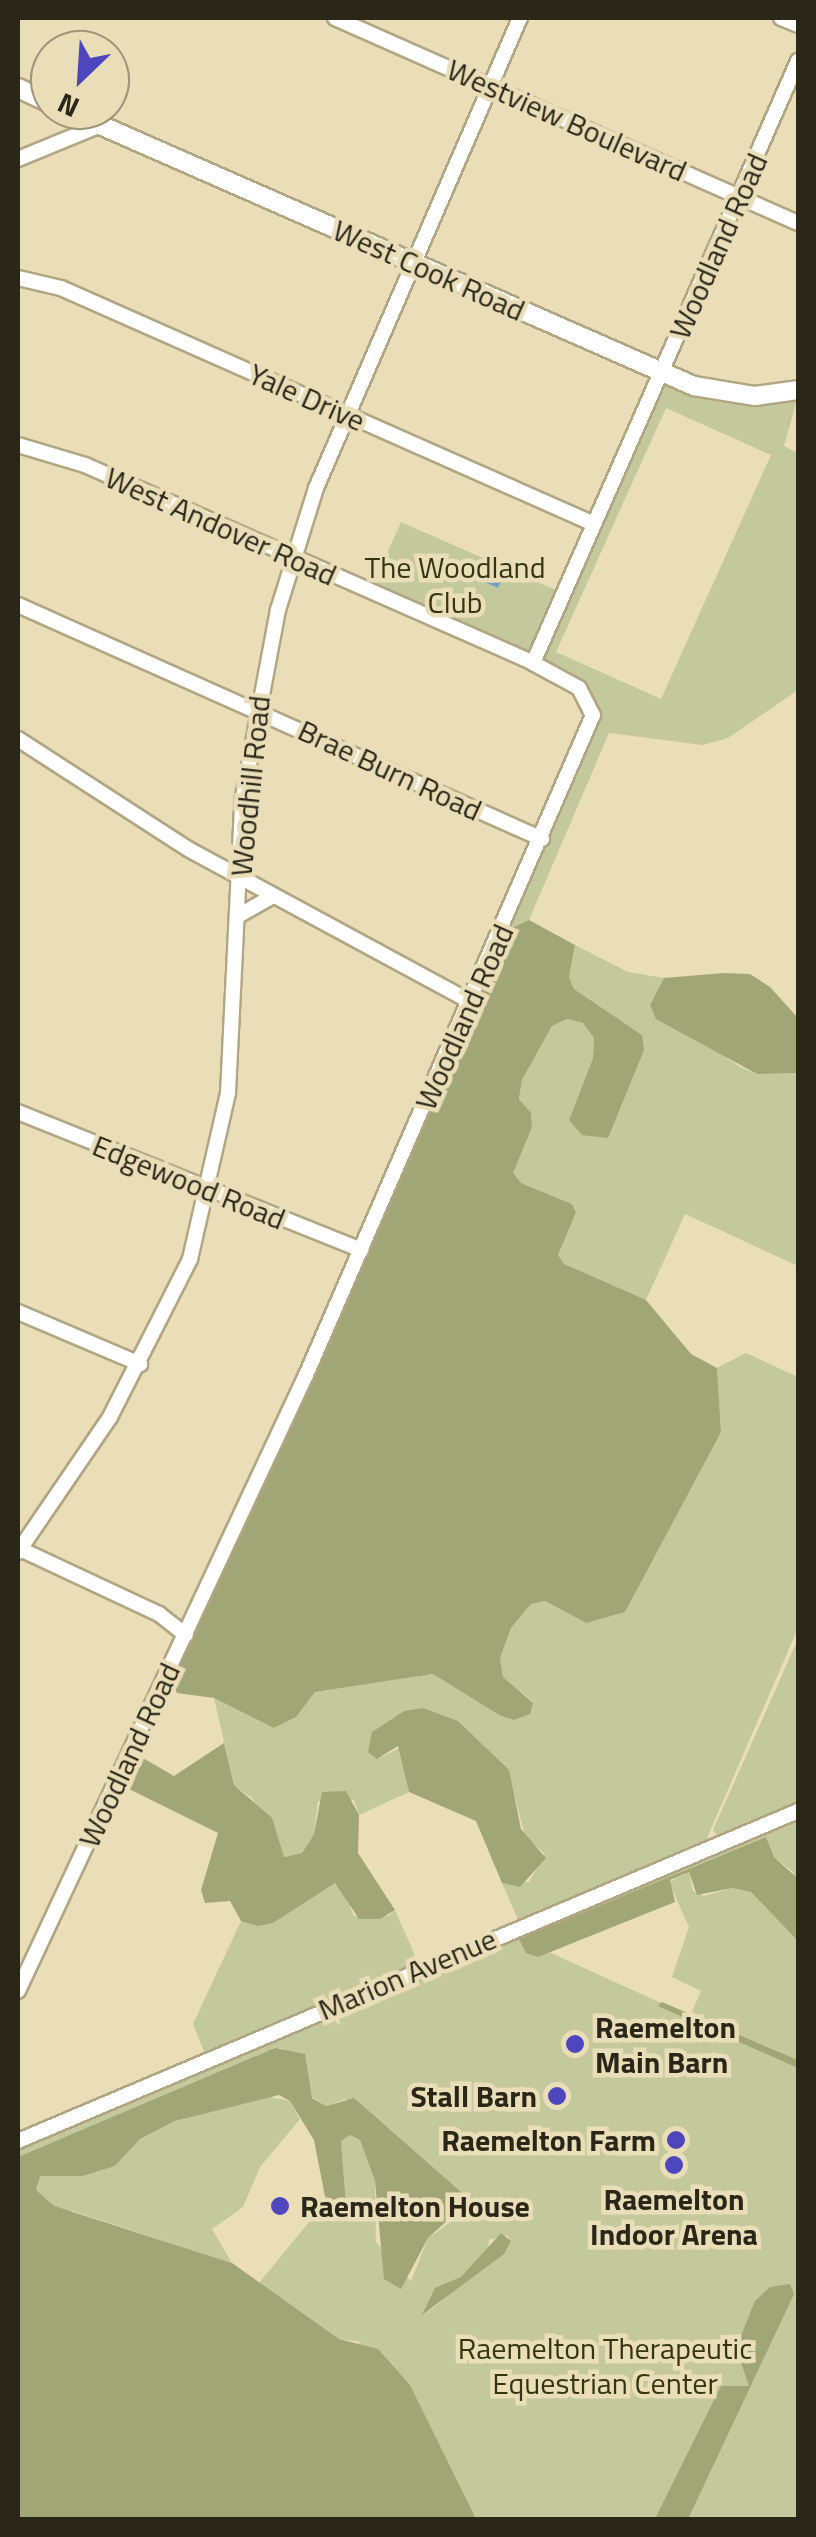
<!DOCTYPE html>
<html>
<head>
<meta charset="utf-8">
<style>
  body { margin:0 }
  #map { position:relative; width:816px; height:2537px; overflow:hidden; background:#eadeb9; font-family:"Titillium Web",sans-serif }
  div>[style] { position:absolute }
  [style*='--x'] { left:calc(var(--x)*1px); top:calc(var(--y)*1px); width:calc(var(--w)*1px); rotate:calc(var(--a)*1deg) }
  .green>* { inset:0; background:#c3c89d }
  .forest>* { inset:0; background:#a1a676 }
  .water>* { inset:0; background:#73a4bf }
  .roads { filter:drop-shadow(2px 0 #b1a582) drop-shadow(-2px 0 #b1a582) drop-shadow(0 2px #b1a582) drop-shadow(0 -2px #b1a582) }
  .minor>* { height:14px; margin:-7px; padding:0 7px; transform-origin:7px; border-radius:7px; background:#fff }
  .major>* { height:18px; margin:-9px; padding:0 9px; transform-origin:9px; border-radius:9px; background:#fff }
  .dots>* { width:28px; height:28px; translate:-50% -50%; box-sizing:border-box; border:5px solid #eadeb9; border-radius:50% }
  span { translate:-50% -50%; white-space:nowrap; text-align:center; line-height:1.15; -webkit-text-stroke:9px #eadeb9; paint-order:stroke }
  .street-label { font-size:30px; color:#2a2618 }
  .park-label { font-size:30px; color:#333610 }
  .poi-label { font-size:30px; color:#2a2618; font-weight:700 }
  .left { translate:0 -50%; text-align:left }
  .right { translate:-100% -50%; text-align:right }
  .frame { position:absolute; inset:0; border:20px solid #2a2618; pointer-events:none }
  .north { position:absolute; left:30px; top:30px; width:100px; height:100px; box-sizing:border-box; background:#eadeb9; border:2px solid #9d9479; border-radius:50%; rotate:205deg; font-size:28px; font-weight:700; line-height:40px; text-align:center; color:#2a2618 }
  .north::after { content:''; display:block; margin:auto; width:35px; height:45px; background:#4e46bd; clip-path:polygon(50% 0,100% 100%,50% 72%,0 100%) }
</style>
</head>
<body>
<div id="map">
  <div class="green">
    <i style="clip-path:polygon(evenodd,666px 380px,798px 396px,784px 446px,798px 453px,798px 690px,728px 738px,703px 745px,609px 733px,529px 920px,509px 929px,598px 720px,588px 690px,539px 662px,666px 380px,666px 408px,771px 455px,661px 699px,556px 652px,666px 408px)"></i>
    <i style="clip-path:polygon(401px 522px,558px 591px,529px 656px,372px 587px)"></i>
    <i style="clip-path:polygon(575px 945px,628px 972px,664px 978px,650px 1005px,740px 1067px,757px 1074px,798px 1073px,798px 1266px,685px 1214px,646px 1300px,564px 1265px,558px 1255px,576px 1214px,572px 1204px,521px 1183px,512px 1172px,532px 1126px,531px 1113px,519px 1099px,522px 1080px,552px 1026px,567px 1019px,583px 1023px,594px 1037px,593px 1058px,569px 1120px,642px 1035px,574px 989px,569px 977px)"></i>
    <i style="clip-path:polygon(746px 1353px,798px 1377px,798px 1628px,704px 1845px,519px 1922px,502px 1883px,529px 1882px,545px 1854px,525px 1836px,515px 1798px,475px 1739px,458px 1721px,404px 1711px,372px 1732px,377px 1759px,400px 1748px,409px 1792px,359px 1815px,354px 1800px,318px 1801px,314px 1834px,302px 1853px,284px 1857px,253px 1799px,234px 1785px,214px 1698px,275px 1728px,295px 1717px,315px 1692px,433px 1674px,499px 1715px,533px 1702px,503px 1677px,500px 1658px,511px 1628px,531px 1604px,545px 1601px,586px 1623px,721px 1432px,717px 1368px)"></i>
    <i style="clip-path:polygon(798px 1639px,798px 1806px,721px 1839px,713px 1830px)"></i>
    <i style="clip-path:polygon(evenodd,798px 1816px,798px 1900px,793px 1872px,774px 1857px,766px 1837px,520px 1939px,798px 2065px,798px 2519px,18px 2519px,18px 2172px,33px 2184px,40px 2176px,83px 2176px,115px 2166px,140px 2139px,175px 2121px,265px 2096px,290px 2101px,300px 2119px,260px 2167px,243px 2207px,212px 2229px,232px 2263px,69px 2210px,321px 2369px,361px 2342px,339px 2339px,259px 2283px,323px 2205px,328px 2212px,346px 2204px,341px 2141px,350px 2135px,360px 2140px,375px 2180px,376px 2242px,411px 2281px,428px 2238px,467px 2210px,345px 2099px,326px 2106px,312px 2097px,306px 2071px,281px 2048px,18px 2157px,18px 2147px,798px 1816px,507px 2235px,511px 2242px,424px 2316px,488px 2252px,489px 2240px,507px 2235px)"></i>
    <i style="clip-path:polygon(689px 1872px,693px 1891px,704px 1896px,732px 1888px,751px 1892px,798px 1941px,798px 2060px,691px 2014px,701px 1991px,672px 1977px,689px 1927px,669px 1882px)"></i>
    <i style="clip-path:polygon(330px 1883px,340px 1885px,354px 1916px,388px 1916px,395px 1910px,419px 1965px,205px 2054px,193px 2024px,241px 1921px,273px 1923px)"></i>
  </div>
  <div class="forest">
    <i style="clip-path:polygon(529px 920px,575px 945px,569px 977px,574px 989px,642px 1035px,644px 1050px,608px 1138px,582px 1135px,569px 1120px,593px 1058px,594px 1038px,583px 1023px,567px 1019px,552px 1026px,522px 1080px,519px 1099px,531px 1113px,532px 1127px,513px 1173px,521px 1183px,572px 1204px,576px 1213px,558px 1255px,564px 1264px,646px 1300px,691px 1354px,717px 1368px,721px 1432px,625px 1612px,586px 1623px,545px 1601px,531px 1604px,511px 1628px,500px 1658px,503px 1677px,533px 1703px,530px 1714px,514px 1720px,499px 1715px,433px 1674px,315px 1692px,296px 1717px,274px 1728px,214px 1698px,177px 1693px,171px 1681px,509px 929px)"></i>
    <i style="clip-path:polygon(724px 973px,750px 974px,770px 987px,798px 1018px,798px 1073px,757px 1074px,656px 1019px,650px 1005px,664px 978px)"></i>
    <i style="clip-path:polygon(423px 1708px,458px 1721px,509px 1770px,521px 1829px,546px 1858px,520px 1887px,502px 1883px,476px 1821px,409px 1792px,398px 1746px,377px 1759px,368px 1752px,372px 1732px,404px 1711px)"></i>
    <i style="clip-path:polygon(224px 1743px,234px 1785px,272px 1818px,284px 1857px,302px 1853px,314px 1834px,322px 1792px,346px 1791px,359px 1815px,358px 1853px,395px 1910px,380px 1919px,359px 1919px,335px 1883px,273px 1923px,258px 1926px,241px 1921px,230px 1901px,205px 1903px,201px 1890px,218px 1833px,121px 1785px,136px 1754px,174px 1776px)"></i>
    <i style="clip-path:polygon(766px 1837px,774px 1857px,796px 1877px,798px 1941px,751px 1892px,732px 1888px,697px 1895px,689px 1872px,670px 1880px,675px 1902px,538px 1957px,526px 1953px,519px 1939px)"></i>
    <i style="clip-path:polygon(662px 2002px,798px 2060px,798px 2068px,658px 2006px)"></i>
    <i style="clip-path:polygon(275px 2048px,305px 2054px,312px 2098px,326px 2106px,354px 2098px,470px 2200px,428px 2238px,401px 2289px,384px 2279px,375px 2181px,360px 2140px,350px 2135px,341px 2141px,346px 2204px,340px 2212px,328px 2212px,314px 2140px,290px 2101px,279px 2095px,175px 2121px,140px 2139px,115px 2166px,83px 2176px,40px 2176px,36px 2190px,54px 2206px,232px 2263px,339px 2339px,378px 2349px,410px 2385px,476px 2519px,18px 2519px,18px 2157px)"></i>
    <i style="clip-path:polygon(501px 2233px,511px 2241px,504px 2254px,422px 2315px,435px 2288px,461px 2277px)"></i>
    <i style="clip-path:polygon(790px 2284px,794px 2294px,688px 2519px,655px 2519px,721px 2386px,749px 2386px,736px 2348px,755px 2301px,770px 2287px)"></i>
  </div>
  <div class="water">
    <i style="clip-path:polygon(475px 561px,504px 574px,498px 588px,469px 575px)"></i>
  </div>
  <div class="roads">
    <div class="minor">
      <i style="--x:335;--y:18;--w:506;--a:23.88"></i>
      <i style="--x:781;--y:18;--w:18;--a:22"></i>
      <i style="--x:18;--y:159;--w:90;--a:-22.3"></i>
      <i style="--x:18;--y:278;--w:44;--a:13.1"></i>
      <i style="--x:61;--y:288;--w:583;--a:23.88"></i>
      <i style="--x:18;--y:445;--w:70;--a:16.6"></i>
      <i style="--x:85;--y:465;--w:490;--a:23.8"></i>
      <i style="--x:533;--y:663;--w:52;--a:28.5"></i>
      <i style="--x:579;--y:688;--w:30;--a:63"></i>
      <i style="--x:593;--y:715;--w:720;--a:113.5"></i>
      <i style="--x:306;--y:1375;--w:680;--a:115.06"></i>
      <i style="--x:18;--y:605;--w:574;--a:24.06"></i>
      <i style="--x:533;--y:663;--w:658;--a:-66.24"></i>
      <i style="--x:18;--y:739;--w:202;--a:32.9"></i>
      <i style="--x:188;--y:849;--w:322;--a:28.4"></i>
      <i style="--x:238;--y:916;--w:40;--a:-29.7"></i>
      <i style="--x:18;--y:1112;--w:370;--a:21.9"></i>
      <i style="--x:18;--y:1312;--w:133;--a:23.1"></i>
      <i style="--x:18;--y:1548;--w:156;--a:25.1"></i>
      <i style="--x:159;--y:1614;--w:34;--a:38"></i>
      <i style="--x:18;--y:1552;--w:163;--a:-55.7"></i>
      <i style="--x:110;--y:1417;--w:177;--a:-63.1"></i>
      <i style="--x:190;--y:1259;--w:170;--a:-77.1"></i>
      <i style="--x:228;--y:1093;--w:291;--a:-87.2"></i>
      <i style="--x:242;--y:802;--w:195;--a:-79.4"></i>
      <i style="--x:278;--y:610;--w:128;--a:-72.7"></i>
      <i style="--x:316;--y:488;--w:512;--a:-66.54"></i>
      <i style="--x:18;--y:2141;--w:847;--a:-22.93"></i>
    </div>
    <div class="major">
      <i style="--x:18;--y:88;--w:35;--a:25"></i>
      <i style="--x:66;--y:110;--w:686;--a:23.73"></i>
      <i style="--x:694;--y:386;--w:62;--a:9.3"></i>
      <i style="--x:755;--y:396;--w:43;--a:-7.9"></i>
    </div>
  </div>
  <div class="dots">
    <i style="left:575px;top:2044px;background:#4e46bd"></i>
    <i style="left:557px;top:2096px;background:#4e46bd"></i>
    <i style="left:676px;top:2140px;background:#4e46bd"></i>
    <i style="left:674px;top:2165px;background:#4e46bd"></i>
    <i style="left:280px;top:2206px;background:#4e46bd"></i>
  </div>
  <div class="street-label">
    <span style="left:567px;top:120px;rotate:24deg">Westview Boulevard</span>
    <span style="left:718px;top:246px;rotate:-66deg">Woodland Road</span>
    <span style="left:429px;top:270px;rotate:24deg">West Cook Road</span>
    <span style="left:307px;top:397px;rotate:24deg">Yale Drive</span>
    <span style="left:221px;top:526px;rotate:24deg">West Andover Road</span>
    <span style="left:390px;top:770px;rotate:25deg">Brae Burn Road</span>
    <span style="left:250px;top:786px;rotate:-84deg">Woodhill Road</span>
    <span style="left:464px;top:1017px;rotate:-66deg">Woodland Road</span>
    <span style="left:189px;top:1182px;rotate:22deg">Edgewood Road</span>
    <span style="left:129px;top:1755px;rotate:-65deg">Woodland Road</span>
    <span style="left:407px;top:1974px;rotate:-23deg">Marion Avenue</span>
  </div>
  <div class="park-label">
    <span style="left:455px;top:584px">The Woodland<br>Club</span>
    <span style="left:605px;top:2365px">Raemelton Therapeutic<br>Equestrian Center</span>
  </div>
  <div class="poi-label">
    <span class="left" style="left:595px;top:2044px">Raemelton<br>Main Barn</span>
    <span class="right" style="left:537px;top:2096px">Stall Barn</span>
    <span class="right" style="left:656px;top:2140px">Raemelton Farm</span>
    <span style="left:674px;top:2216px">Raemelton<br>Indoor Arena</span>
    <span class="left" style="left:300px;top:2206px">Raemelton House</span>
  </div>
  <div class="frame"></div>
  <div class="north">N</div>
</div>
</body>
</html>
